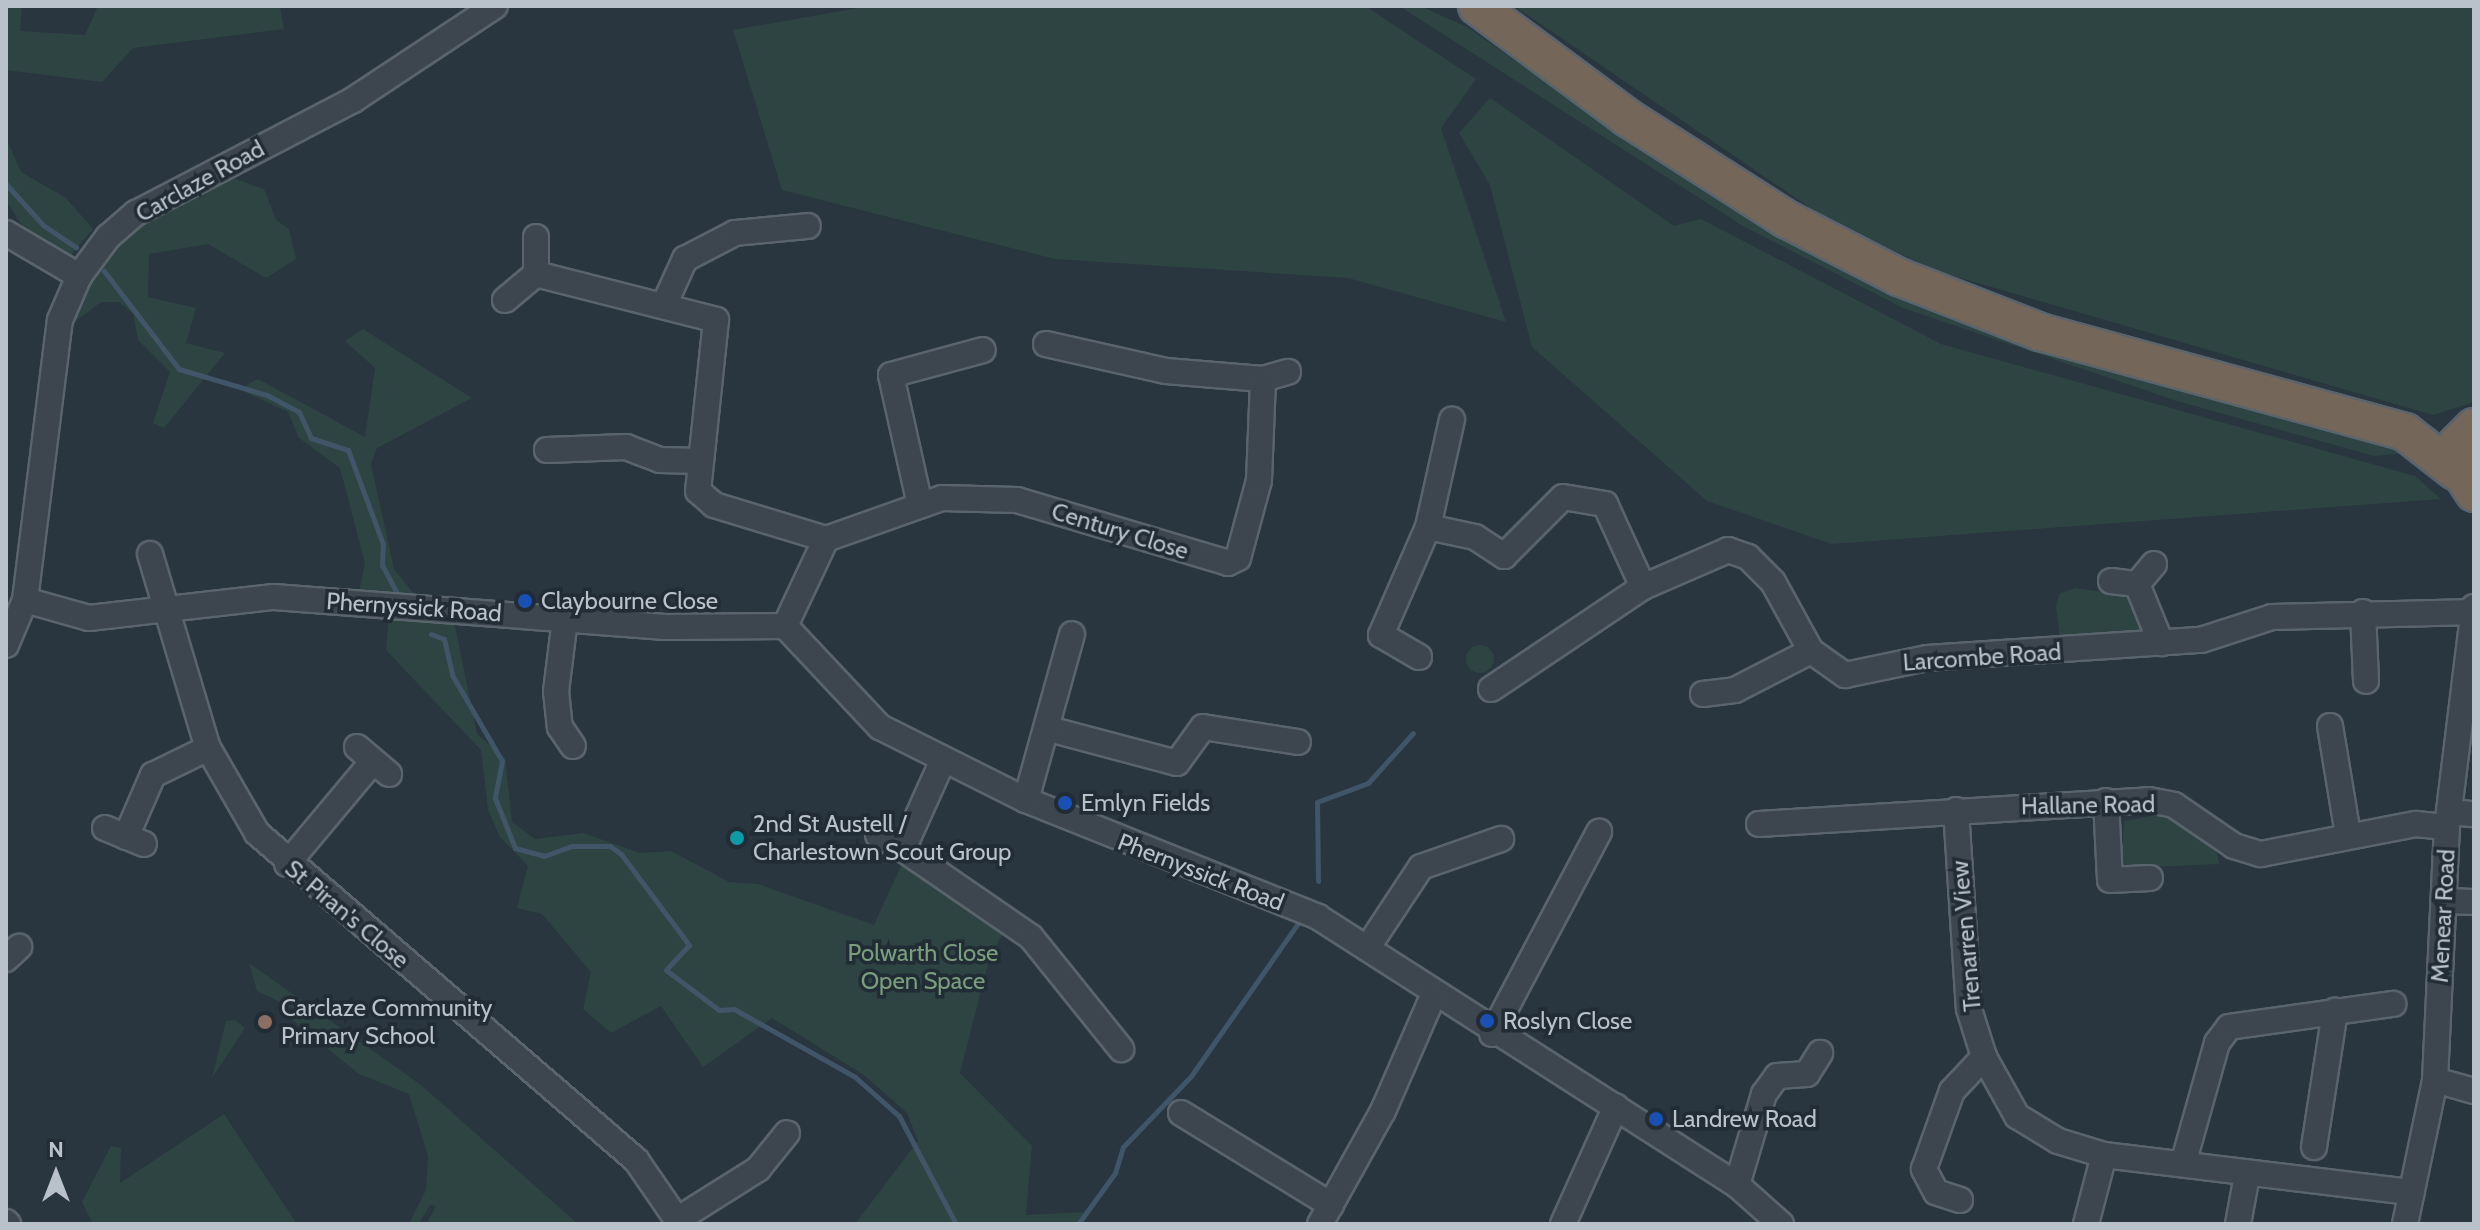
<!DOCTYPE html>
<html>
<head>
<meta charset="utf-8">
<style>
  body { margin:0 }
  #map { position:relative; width:2480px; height:1230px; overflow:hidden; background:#29353f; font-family:Cabin,sans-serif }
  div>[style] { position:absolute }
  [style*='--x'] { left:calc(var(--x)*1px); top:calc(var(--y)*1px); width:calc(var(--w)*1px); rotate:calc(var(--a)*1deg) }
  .green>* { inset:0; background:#2e4442 }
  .round { border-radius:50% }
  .stream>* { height:5px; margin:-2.5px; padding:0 2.5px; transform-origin:2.5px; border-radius:2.5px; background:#405567 }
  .roads { filter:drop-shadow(2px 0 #5a646d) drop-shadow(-2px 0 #5a646d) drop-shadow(0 2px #5a646d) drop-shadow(0 -2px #5a646d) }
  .minor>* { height:24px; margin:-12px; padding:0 12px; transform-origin:12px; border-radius:12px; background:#3d464f }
  .highway>* { height:36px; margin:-18px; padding:0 18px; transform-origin:18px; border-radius:18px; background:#74675a }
  .dots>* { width:22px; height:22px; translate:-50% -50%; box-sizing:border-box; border:4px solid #212c35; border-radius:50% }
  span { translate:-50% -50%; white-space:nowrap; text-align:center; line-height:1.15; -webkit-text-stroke:7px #212c35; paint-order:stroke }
  .street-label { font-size:24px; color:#b9c1ca }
  .poi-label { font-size:24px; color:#b9c1ca }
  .left { translate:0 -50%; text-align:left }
  .park-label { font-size:24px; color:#7a9d7e }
  .frame { position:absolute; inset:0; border:8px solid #b9c1ca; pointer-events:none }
  .north { position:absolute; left:16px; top:1134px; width:80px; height:80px; -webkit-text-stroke:6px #212c35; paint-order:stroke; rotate:0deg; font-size:22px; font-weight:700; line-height:32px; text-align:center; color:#b9c1ca }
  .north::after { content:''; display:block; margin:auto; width:28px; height:36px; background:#b9c1ca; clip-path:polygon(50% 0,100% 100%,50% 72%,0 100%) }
</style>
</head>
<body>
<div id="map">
  <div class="green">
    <i style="clip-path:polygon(6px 6px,22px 6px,20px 31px,85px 35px,98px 6px,280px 6px,284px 29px,133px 48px,102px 82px,6px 70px)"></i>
    <i style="clip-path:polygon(869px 6px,1365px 6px,1476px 79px,1441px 128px,1506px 322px,1348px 278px,1055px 259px,782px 190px,733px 30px)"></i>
    <i style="clip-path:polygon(1399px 6px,1420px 6px,1467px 27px,1675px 172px,1875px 284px,2408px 453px,2374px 456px,2177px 401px,1903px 308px,1743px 226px)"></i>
    <i style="clip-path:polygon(1514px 6px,2474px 6px,2474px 402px,2433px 415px,1943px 273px,1834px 224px)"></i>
    <i style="clip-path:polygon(1490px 98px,1674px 226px,1701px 219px,1941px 344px,2415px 476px,2441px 499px,1832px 544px,1707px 501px,1532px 347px,1490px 185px,1459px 133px)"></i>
    <i style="clip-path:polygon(6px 138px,21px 172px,66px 198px,93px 229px,71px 255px,21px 224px,6px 200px)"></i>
    <i style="clip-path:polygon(233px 178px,264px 189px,276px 220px,289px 229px,296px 259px,266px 278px,208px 244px,149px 254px,148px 297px,196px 308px,186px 343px,225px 353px,164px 428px,153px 423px,170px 372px,138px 340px,133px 314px,119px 302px,101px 302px,67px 328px,82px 291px,129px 234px)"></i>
    <i style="clip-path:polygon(363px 329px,472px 398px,377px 448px,371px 464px,394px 569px,418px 599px,359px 592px,365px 563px,340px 468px,299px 438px,288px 412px,239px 389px,258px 379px,365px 437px,375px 368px,345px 341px)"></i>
    <i style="clip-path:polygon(2076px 588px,2123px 595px,2141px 608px,2146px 631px,2060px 639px,2056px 606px,2060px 593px)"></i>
    <i style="clip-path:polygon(389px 614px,454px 621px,477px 734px,505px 758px,512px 822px,535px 839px,583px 833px,640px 853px,671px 851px,729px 882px,758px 884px,874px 925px,904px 859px,950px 897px,957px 887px,1008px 925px,990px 956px,960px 1073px,1032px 1146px,1026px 1215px,1083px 1212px,1084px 1224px,855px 1224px,918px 1141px,907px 1113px,864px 1075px,772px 1018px,703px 1067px,661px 1006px,611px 1033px,583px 1009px,591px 972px,542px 914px,517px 908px,528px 866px,499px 836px,488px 809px,481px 750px,386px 650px)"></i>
    <i class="round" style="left:1466px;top:645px;width:28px;height:28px"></i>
    <i style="clip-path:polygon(2162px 814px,2188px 827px,2217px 853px,2219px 864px,2128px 868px,2122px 860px,2124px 821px)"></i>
    <i style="clip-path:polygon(249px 963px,421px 1085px,578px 1224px,426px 1224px,436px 1206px,430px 1205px,419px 1224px,409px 1224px,426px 1190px,428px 1156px,409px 1094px,359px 1074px,289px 1017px,295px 1009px,257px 991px)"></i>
    <i style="clip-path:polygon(235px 1020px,245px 1028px,212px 1078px,226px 1021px)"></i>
    <i style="clip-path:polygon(224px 1114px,297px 1224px,93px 1224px,82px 1202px,111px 1146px,121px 1148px,120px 1183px)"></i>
  </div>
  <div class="stream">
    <i style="--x:6;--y:184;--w:55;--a:47.9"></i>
    <i style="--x:43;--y:225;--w:40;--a:34"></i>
    <i style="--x:104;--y:271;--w:123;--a:52.6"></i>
    <i style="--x:179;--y:369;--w:92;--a:16.5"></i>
    <i style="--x:267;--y:395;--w:36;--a:28"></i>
    <i style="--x:299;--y:412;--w:29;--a:65"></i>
    <i style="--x:311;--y:438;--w:39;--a:18"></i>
    <i style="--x:348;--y:450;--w:100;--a:69.6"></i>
    <i style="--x:383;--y:544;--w:21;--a:93"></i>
    <i style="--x:382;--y:565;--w:38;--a:62"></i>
    <i style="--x:431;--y:634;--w:14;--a:21"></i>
    <i style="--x:444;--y:639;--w:37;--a:77"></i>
    <i style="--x:452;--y:675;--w:99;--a:59.8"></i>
    <i style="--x:502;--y:761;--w:38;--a:101"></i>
    <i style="--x:495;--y:798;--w:54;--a:68.2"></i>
    <i style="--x:515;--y:848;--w:30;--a:15"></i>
    <i style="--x:544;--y:856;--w:29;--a:-20"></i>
    <i style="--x:571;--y:846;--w:39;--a:0"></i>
    <i style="--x:610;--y:846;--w:14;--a:36"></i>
    <i style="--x:621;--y:854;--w:114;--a:53.2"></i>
    <i style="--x:689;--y:945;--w:34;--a:133"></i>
    <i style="--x:666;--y:970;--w:66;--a:37"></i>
    <i style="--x:719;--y:1010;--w:15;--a:-4"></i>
    <i style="--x:734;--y:1009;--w:139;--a:29.3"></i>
    <i style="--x:855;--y:1077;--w:59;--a:41.6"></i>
    <i style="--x:899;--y:1116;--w:122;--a:62.2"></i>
    <i style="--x:1318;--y:881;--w:79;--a:-90.7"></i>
    <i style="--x:1317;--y:802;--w:54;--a:-20.4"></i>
    <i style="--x:1368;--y:783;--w:67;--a:-48"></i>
    <i style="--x:1078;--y:1224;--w:63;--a:-54"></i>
    <i style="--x:1115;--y:1173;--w:27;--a:-73"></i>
    <i style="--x:1123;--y:1147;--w:98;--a:-46.2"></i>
    <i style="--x:1191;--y:1076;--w:187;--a:-55"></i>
  </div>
  <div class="roads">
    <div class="minor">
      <i style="--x:6;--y:233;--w:85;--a:30.5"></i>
      <i style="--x:536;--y:237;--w:37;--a:90"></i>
      <i style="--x:505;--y:300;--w:40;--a:-40"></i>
      <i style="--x:536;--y:274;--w:186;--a:14.3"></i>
      <i style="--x:716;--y:320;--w:172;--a:96"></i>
      <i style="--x:698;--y:491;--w:21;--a:41"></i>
      <i style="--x:714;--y:505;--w:117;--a:16.9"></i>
      <i style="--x:664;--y:305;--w:51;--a:-65.5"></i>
      <i style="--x:685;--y:259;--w:56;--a:-27.5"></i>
      <i style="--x:735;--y:233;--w:73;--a:-5.5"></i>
      <i style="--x:1046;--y:344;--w:123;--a:12.7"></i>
      <i style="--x:1166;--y:371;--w:97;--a:4.7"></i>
      <i style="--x:1263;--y:379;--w:26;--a:-16"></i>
      <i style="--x:547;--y:450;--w:79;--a:-2.2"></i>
      <i style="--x:626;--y:447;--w:36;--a:21"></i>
      <i style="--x:660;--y:460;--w:40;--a:1.4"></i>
      <i style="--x:920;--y:505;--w:133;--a:-102.6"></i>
      <i style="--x:891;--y:375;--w:95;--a:-15.2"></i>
      <i style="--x:1428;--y:527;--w:110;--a:-77.4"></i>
      <i style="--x:150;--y:554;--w:202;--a:73.4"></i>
      <i style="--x:208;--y:748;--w:98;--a:60"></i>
      <i style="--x:257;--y:833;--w:501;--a:40.79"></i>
      <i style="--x:636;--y:1160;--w:78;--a:55.5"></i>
      <i style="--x:2154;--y:564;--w:26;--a:130"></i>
      <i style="--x:2137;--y:584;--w:64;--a:67.9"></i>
      <i style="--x:2111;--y:581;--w:26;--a:7"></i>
      <i style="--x:25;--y:600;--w:66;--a:15.7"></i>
      <i style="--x:89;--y:618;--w:186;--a:-6.5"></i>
      <i style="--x:274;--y:597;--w:392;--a:4.4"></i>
      <i style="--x:665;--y:627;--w:120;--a:-0.5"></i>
      <i style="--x:785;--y:626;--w:139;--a:46.8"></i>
      <i style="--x:880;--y:727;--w:163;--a:26.6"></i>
      <i style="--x:1026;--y:800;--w:315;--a:21.8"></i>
      <i style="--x:1318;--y:917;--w:497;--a:32.6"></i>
      <i style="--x:1737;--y:1185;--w:59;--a:41.6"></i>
      <i style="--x:2363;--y:612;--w:69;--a:87.5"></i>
      <i style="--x:565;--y:619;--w:73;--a:97.1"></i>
      <i style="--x:556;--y:691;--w:36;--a:84"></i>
      <i style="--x:560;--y:727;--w:23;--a:56"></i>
      <i style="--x:785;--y:626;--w:96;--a:-64.8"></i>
      <i style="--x:826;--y:539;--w:123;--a:-19.5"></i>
      <i style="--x:942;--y:498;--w:75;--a:1.5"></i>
      <i style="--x:1017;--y:500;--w:220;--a:16.6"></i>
      <i style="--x:1228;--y:563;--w:11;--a:-27"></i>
      <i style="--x:1238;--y:558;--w:81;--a:-74.9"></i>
      <i style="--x:1259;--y:480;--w:101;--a:-87.7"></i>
      <i style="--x:6;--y:645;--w:49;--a:-67.1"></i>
      <i style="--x:25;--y:600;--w:282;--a:-82.9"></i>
      <i style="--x:60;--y:320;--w:48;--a:-66.6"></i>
      <i style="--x:79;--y:276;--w:49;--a:-53.4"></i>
      <i style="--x:108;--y:237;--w:37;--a:-41"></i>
      <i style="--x:136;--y:213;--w:245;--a:-27.5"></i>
      <i style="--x:353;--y:100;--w:170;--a:-33.5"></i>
      <i style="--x:1419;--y:657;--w:44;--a:-149.9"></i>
      <i style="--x:1381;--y:635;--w:118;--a:-66.5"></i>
      <i style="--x:1428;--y:527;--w:48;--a:12"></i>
      <i style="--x:1475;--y:537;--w:35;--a:33"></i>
      <i style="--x:1504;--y:556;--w:83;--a:-45"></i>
      <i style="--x:1563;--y:497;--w:43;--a:9.5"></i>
      <i style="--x:1605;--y:504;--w:91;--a:65.4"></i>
      <i style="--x:1491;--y:689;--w:183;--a:-33.9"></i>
      <i style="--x:1643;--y:587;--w:93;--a:-23.5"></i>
      <i style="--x:1728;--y:550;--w:21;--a:19"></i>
      <i style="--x:1748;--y:557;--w:35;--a:45"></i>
      <i style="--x:1773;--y:582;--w:79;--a:61.2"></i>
      <i style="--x:1811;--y:651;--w:42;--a:35.2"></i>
      <i style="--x:1845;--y:675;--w:84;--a:-11.7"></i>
      <i style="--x:1927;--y:658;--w:275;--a:-3.8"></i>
      <i style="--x:2201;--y:640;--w:75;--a:-17.9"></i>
      <i style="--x:2272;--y:617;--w:202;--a:-1.4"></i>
      <i style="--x:1703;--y:694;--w:32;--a:-7"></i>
      <i style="--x:1735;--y:690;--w:85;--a:-27.2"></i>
      <i style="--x:2330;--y:726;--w:110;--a:80.6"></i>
      <i style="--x:1049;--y:729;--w:132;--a:14.9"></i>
      <i style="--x:1177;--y:763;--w:44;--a:-54.2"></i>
      <i style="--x:1203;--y:727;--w:96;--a:9"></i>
      <i style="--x:357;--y:747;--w:42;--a:40.2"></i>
      <i style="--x:943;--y:760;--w:98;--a:114.2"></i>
      <i style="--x:903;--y:849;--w:155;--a:34.5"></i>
      <i style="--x:1031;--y:937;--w:144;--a:51.2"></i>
      <i style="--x:1026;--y:800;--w:172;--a:-74.5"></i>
      <i style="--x:2106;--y:801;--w:79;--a:87.1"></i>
      <i style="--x:2110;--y:880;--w:40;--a:-2.9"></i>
      <i style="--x:1956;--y:810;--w:199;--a:86.3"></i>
      <i style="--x:1969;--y:1009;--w:50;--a:72.6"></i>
      <i style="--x:1984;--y:1057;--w:68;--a:60.8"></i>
      <i style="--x:2017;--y:1116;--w:48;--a:31.4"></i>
      <i style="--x:2058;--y:1141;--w:48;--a:16.9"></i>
      <i style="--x:2104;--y:1155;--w:310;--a:6.9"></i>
      <i style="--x:2449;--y:812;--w:25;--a:5"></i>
      <i style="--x:1759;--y:824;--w:391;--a:-3.5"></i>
      <i style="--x:2149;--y:800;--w:25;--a:11"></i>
      <i style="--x:2174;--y:805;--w:73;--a:34.3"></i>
      <i style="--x:2234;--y:846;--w:28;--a:17"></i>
      <i style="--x:2261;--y:854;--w:158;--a:-11"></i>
      <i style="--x:2416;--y:824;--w:31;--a:6"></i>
      <i style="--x:105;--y:828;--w:42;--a:22.3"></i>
      <i style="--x:878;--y:835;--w:29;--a:29"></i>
      <i style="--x:126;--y:837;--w:68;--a:-66.5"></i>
      <i style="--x:153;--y:775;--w:61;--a:-26.1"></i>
      <i style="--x:287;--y:864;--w:134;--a:-50.1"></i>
      <i style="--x:2444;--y:901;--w:30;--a:2"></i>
      <i style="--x:1368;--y:947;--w:96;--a:-56.5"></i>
      <i style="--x:1421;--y:867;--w:85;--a:-19.3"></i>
      <i style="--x:6;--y:959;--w:18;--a:-43"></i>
      <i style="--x:1492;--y:1034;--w:229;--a:-62.1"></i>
      <i style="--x:2435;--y:1080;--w:41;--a:15.8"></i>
      <i style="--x:1181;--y:1113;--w:176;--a:31.5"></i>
      <i style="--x:2314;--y:1147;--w:138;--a:-81.2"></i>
      <i style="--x:2183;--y:1164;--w:126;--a:-74.3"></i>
      <i style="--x:2217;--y:1043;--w:20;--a:-53"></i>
      <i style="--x:2229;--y:1027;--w:166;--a:-8"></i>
      <i style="--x:1737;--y:1185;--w:95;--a:-73.5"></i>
      <i style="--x:1764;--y:1094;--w:22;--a:-54"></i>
      <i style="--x:1777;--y:1076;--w:30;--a:-4"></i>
      <i style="--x:1807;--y:1074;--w:25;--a:-58"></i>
      <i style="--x:1960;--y:1200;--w:25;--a:-162"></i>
      <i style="--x:1936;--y:1192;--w:26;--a:-118"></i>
      <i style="--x:1924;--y:1169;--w:83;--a:-70.3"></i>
      <i style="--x:1952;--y:1091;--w:47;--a:-46.7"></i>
      <i style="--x:677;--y:1220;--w:96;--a:-32.2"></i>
      <i style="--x:758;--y:1169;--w:46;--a:-51.1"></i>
      <i style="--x:6;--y:1222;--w:3;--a:45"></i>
      <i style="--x:1320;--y:1224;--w:129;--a:-60.9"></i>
      <i style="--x:1383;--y:1111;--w:125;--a:-66.5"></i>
      <i style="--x:1563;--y:1224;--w:129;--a:-65.8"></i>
      <i style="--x:2086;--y:1224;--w:71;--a:-75.4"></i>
      <i style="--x:2238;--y:1224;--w:50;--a:-79.6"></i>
      <i style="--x:2405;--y:1224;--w:147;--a:-78.2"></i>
      <i style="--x:2435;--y:1080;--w:253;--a:-87.3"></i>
      <i style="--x:2447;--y:827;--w:222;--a:-83"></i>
    </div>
    <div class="highway">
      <i style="--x:1477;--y:6;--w:188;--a:36.6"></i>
      <i style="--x:1628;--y:118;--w:188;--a:32.6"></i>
      <i style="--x:1786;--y:219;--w:127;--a:27.2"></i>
      <i style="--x:1899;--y:277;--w:151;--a:21.3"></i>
      <i style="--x:2040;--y:332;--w:378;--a:15.3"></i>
      <i style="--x:2405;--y:432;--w:63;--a:38"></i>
      <i style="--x:2474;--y:427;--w:24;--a:135"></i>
      <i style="--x:2457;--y:444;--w:18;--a:99"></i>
      <i style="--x:2454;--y:462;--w:37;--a:57"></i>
    </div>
  </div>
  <div class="dots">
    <i style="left:525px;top:601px;background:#1a4fb4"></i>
    <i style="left:1065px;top:803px;background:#1a4fb4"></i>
    <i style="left:737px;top:838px;background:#0f9aa8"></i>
    <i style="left:1487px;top:1021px;background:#1a4fb4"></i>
    <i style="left:265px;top:1022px;background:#8d6e63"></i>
    <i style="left:1656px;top:1119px;background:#1a4fb4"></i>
  </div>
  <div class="street-label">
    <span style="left:200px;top:181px;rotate:-29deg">Carclaze Road</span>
    <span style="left:1120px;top:531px;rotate:17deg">Century Close</span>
    <span style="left:414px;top:607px;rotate:4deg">Phernyssick Road</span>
    <span style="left:1982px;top:657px;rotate:-4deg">Larcombe Road</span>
    <span style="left:2088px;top:805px;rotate:-1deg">Hallane Road</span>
    <span style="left:1201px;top:872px;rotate:21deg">Phernyssick Road</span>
    <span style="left:347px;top:914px;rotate:40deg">St Piran's Close</span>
    <span style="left:2443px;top:916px;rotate:-87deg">Menear Road</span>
    <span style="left:1966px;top:936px;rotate:-95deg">Trenarren View</span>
  </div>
  <div class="poi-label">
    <span class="left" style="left:541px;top:601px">Claybourne Close</span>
    <span class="left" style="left:1081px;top:803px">Emlyn Fields</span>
    <span class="left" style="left:753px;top:838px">2nd St Austell /<br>Charlestown Scout Group</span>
    <span class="left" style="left:281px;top:1022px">Carclaze Community<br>Primary School</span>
    <span class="left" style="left:1503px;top:1021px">Roslyn Close</span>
    <span class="left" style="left:1672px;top:1119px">Landrew Road</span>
  </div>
  <div class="park-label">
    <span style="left:923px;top:967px">Polwarth Close<br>Open Space</span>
  </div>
  <div class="frame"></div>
  <div class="north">N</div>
</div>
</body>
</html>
